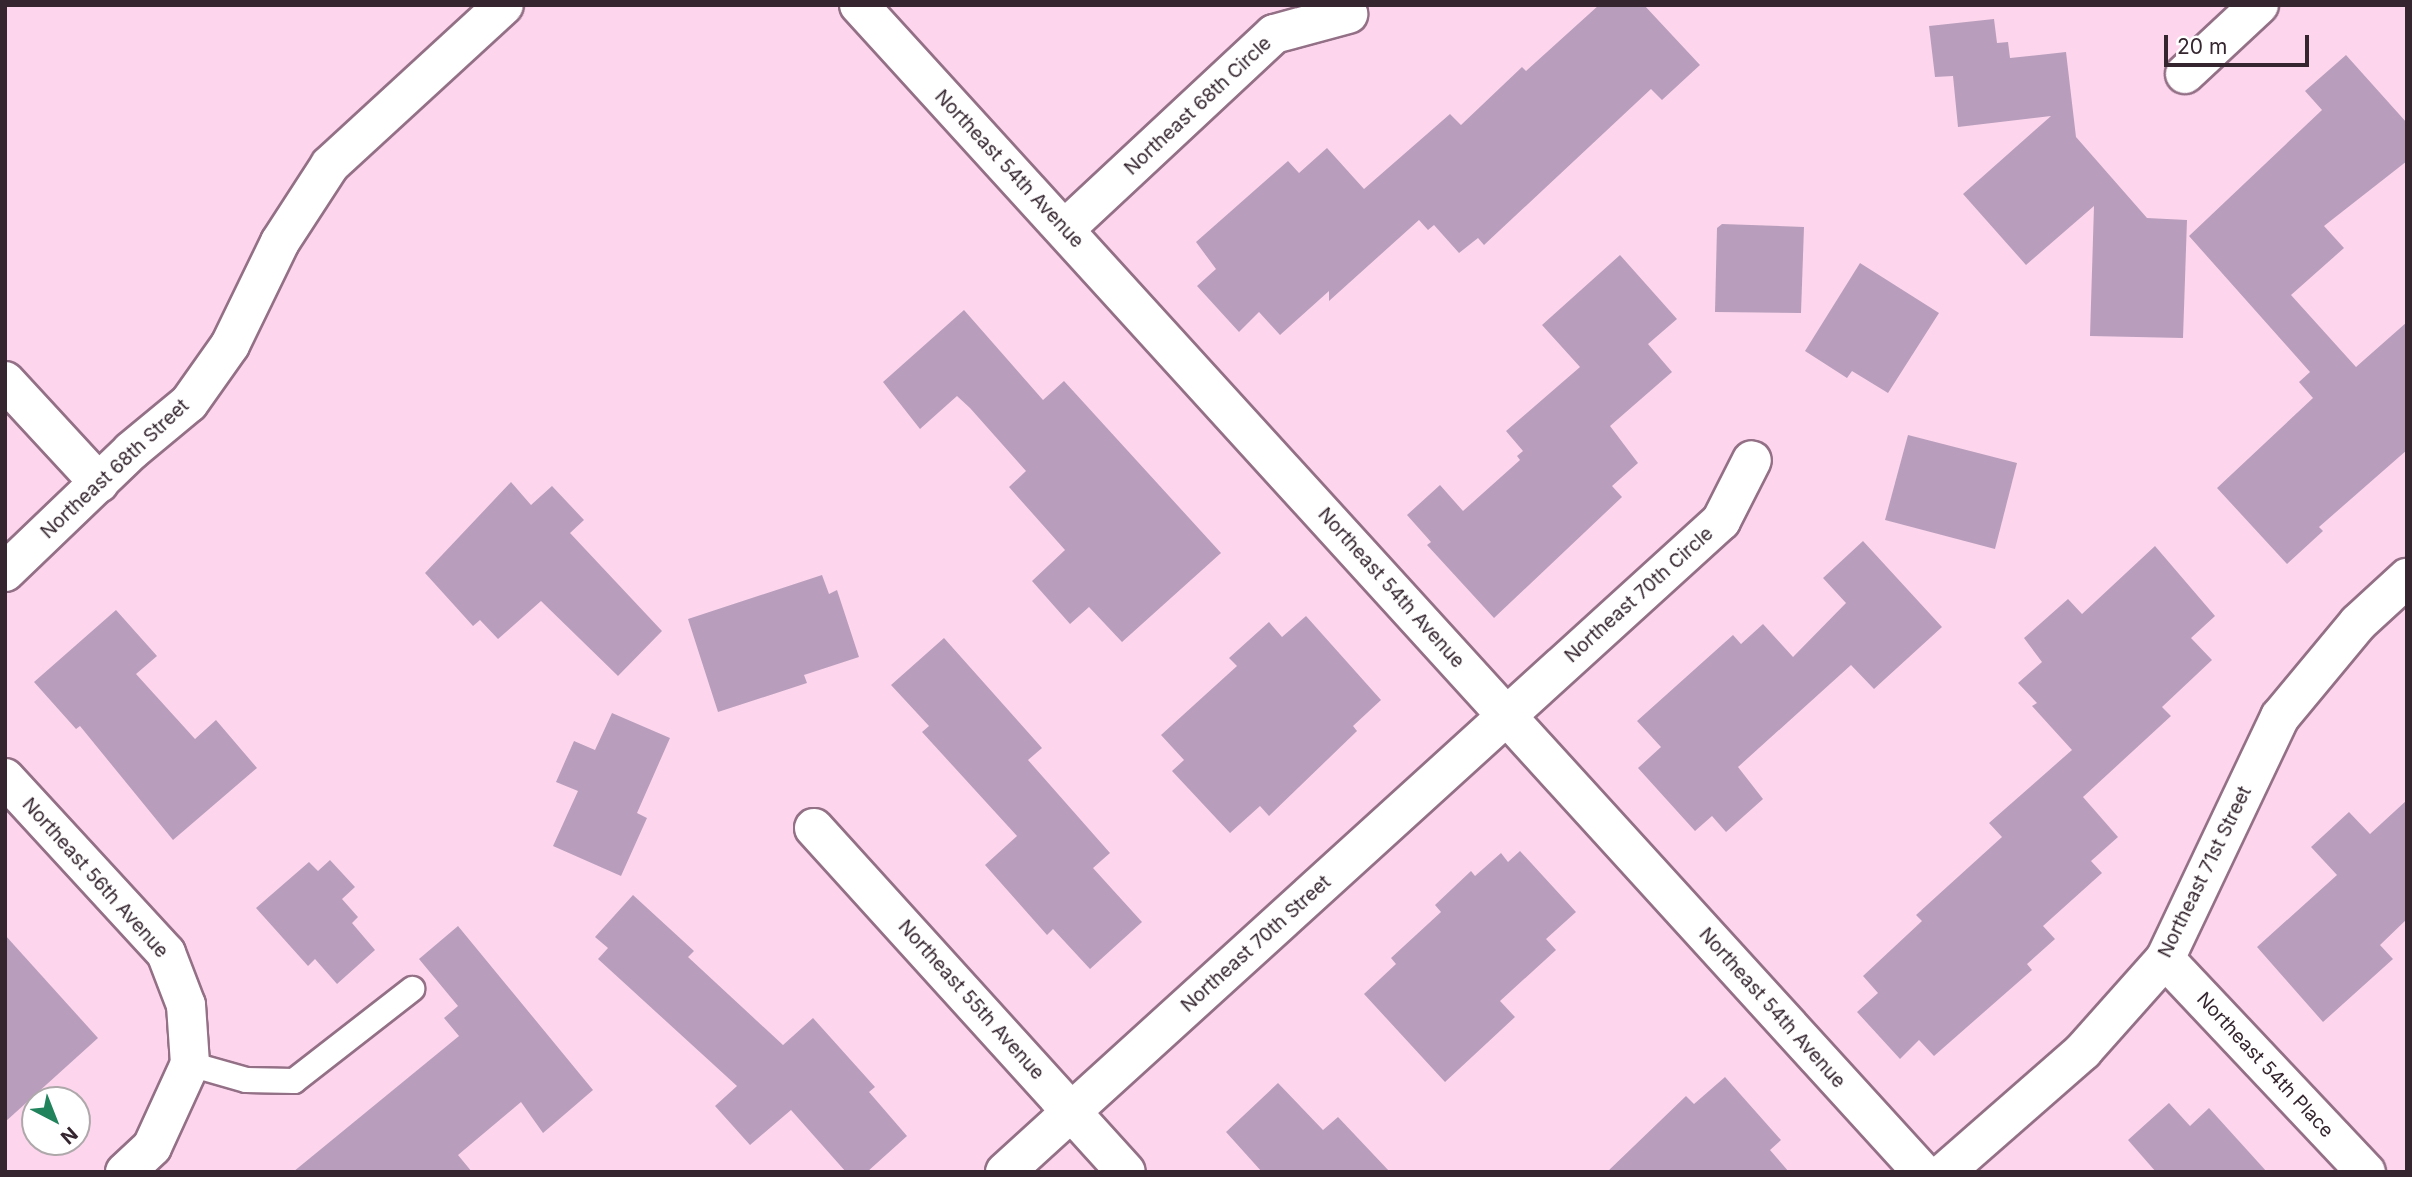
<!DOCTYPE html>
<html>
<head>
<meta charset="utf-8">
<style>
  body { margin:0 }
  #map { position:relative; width:2412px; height:1177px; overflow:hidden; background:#fdd6ed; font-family:Inter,sans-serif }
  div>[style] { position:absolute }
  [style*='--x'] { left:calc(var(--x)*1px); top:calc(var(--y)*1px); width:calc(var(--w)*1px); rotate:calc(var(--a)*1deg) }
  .building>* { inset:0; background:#b89ebc }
  .roads { filter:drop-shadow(2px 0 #937086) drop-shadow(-2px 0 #937086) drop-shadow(0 2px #937086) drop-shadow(0 -2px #937086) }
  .lane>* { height:24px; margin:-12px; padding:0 12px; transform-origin:12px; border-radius:12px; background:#fff }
  .street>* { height:38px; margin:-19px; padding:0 19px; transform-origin:19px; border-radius:19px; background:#fff }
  span { translate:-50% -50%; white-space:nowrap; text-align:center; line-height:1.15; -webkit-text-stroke:6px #fff; paint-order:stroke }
  .street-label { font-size:19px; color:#34252e }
  .frame { position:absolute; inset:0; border:7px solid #34252e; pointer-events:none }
  .north { position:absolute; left:21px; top:1086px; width:70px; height:70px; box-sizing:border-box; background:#fff; border:2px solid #aea8ab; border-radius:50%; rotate:138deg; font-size:19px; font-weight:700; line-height:28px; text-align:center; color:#34252e }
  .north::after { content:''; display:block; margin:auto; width:24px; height:32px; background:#20835c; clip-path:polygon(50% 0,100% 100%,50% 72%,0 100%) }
  .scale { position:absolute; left:2164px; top:35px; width:145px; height:32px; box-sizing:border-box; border:4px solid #34252e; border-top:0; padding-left:9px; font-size:21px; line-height:24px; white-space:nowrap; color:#34252e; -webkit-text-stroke:5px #fff; paint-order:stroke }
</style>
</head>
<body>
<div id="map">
  <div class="building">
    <i style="clip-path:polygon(1599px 5px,1644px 5px,1700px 65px,1662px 100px,1651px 89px,1484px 245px,1478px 238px,1459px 253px,1434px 225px,1428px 230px,1419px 220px,1329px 301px,1329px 291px,1280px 335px,1259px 312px,1239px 332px,1197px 286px,1216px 269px,1196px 242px,1288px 161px,1299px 173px,1327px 148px,1364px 189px,1450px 114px,1461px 125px,1522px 67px,1526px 71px)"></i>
    <i style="clip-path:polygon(1994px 19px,1997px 43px,2008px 42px,2010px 58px,2066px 52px,2076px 137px,2147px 218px,2187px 220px,2183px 338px,2090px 336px,2094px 206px,2026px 265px,1963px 194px,2051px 116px,1958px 127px,1953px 76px,1935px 77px,1929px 26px)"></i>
    <i style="clip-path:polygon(2346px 55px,2407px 123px,2407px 161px,2324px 226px,2344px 248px,2291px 295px,2356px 367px,2407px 322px,2407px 450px,2319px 527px,2323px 531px,2287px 564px,2217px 488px,2313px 398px,2299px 382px,2310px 372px,2189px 236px,2322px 110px,2305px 91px)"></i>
    <i style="clip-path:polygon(1722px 224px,1804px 227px,1801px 313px,1715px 312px,1717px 228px)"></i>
    <i style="clip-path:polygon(1620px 255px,1677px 319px,1648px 344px,1672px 372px,1610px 426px,1638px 463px,1612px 486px,1622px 497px,1494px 618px,1427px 545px,1431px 542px,1407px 515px,1440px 485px,1463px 511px,1520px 460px,1517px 456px,1523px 451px,1506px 431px,1580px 367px,1542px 325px)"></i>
    <i style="clip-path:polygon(1860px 263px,1939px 313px,1888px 393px,1852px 371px,1847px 378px,1805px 351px)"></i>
    <i style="clip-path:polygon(964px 310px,1043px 400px,1064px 381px,1221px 553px,1122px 642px,1089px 607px,1070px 624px,1032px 581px,1065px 550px,1009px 487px,1026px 471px,970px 408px,957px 396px,920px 429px,883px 382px)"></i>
    <i style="clip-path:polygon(1908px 435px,2017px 463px,1995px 549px,1885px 520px)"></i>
    <i style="clip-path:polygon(511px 482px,531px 505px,552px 486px,584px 520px,570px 533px,662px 631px,618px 676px,541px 601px,498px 639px,480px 620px,473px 626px,425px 573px)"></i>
    <i style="clip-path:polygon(1863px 541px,1942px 627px,1874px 689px,1851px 665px,1738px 767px,1763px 799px,1726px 832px,1712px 816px,1695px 831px,1638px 768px,1661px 747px,1637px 721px,1733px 635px,1741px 644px,1763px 624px,1793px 657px,1846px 603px,1823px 578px)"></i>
    <i style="clip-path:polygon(2155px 546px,2215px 616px,2191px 638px,2212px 660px,2162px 707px,2171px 716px,2083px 797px,2118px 837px,2091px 861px,2102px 873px,2043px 926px,2055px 939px,2027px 964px,2032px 970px,1934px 1056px,1919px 1040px,1900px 1059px,1857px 1012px,1878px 993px,1863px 976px,1922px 921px,1916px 915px,2002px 837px,1989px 823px,2072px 750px,2032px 706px,2037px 703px,2018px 683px,2042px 662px,2024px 638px,2068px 599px,2082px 614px)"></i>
    <i style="clip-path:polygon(822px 575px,829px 594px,837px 590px,859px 657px,804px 675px,807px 683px,718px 712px,688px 619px)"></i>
    <i style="clip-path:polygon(116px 610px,157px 656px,136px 674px,195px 739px,216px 720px,257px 768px,173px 840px,80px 726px,76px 729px,34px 682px)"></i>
    <i style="clip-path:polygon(1306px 616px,1381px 700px,1353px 726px,1357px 731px,1269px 816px,1260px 806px,1230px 833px,1172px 771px,1184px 760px,1161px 735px,1237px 666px,1229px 658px,1269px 622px,1282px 637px)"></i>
    <i style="clip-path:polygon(944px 638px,1042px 748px,1028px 760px,1110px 853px,1093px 868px,1142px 922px,1090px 969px,1053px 929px,1047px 935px,985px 865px,1017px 836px,922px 732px,929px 726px,891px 685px)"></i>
    <i style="clip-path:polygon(612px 713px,670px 738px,637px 813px,647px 818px,621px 876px,553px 846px,578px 791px,556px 782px,574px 741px,595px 750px)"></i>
    <i style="clip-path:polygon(2407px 800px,2407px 919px,2380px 945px,2393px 959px,2323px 1022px,2257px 947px,2337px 875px,2311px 847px,2349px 812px,2370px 834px)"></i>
    <i style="clip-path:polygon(1520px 851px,1576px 912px,1546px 939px,1556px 950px,1500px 1001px,1515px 1017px,1445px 1082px,1364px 994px,1396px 964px,1391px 958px,1441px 912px,1435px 905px,1471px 871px,1475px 876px,1501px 853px,1508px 862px)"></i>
    <i style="clip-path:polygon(330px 860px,355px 887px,342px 899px,358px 917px,352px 923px,375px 950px,337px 984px,315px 959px,308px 966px,256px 908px,309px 862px,318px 871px)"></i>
    <i style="clip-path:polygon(633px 895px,694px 951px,688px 957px,783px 1045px,813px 1018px,875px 1087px,869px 1092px,907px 1136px,867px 1172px,846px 1172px,791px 1110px,750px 1145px,715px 1106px,737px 1086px,598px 959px,608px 948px,595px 937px)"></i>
    <i style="clip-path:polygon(458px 926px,593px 1090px,543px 1133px,521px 1102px,458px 1155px,472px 1172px,293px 1172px,459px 1036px,444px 1018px,458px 1006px,419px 959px)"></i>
    <i style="clip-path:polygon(5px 935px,98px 1038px,5px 1122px)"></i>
    <i style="clip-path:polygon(1725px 1077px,1781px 1140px,1770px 1150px,1789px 1172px,1607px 1172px,1686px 1096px,1694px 1104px)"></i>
    <i style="clip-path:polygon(1278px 1083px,1323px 1130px,1338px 1117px,1390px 1172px,1262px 1172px,1226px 1132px)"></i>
    <i style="clip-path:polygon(2169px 1103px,2190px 1126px,2209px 1108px,2267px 1172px,2156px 1172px,2128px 1140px)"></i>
  </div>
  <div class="roads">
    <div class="lane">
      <i style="--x:190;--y:1064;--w:58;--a:15.9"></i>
      <i style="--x:246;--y:1080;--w:48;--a:1.2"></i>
      <i style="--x:294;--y:1081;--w:150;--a:-37.9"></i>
    </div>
    <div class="street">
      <i style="--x:859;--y:5;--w:1579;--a:47.67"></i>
      <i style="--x:2185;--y:74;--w:101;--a:-43"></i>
      <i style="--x:1065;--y:229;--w:286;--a:-43"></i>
      <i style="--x:1274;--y:34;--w:77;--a:-15.1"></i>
      <i style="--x:5;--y:381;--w:139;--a:47.3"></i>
      <i style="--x:5;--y:572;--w:175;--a:-43.8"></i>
      <i style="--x:131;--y:451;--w:75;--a:-39.6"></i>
      <i style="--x:189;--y:403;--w:71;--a:-54.7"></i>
      <i style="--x:230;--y:345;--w:114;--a:-64.1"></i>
      <i style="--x:280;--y:242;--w:92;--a:-57"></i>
      <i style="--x:330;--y:165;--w:236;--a:-42.6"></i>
      <i style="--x:5;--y:778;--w:238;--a:47.4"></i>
      <i style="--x:166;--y:953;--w:56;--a:69"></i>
      <i style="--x:186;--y:1005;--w:59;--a:86.1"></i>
      <i style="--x:190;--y:1064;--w:91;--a:114.6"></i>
      <i style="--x:152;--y:1147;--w:37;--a:137"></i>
      <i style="--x:814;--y:828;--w:464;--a:47.8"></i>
      <i style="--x:2165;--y:959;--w:293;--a:46.7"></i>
      <i style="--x:1005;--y:1172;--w:968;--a:-42.28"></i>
      <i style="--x:1721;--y:521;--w:68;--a:-63.1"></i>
      <i style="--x:1945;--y:1172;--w:184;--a:-41.2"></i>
      <i style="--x:2083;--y:1051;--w:123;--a:-48.3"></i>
      <i style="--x:2165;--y:959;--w:268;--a:-64.6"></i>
      <i style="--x:2280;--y:717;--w:122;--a:-50.3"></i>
      <i style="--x:2358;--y:623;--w:67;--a:-42.6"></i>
    </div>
  </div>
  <div class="street-label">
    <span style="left:1198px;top:106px;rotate:-43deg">Northeast 68th Circle</span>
    <span style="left:1009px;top:169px;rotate:47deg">Northeast 54th Avenue</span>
    <span style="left:115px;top:469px;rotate:-43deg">Northeast 68th Street</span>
    <span style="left:1391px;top:588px;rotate:48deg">Northeast 54th Avenue</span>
    <span style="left:1639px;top:595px;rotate:-42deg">Northeast 70th Circle</span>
    <span style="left:2205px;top:872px;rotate:-64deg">Northeast 71st Street</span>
    <span style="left:95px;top:878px;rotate:48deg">Northeast 56th Avenue</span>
    <span style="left:1256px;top:944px;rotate:-42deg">Northeast 70th Street</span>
    <span style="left:971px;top:1000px;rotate:48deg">Northeast 55th Avenue</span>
    <span style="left:1772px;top:1008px;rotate:48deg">Northeast 54th Avenue</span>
    <span style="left:2265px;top:1065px;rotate:47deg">Northeast 54th Place</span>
  </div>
  <div class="frame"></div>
  <div class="north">N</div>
  <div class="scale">20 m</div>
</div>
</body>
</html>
